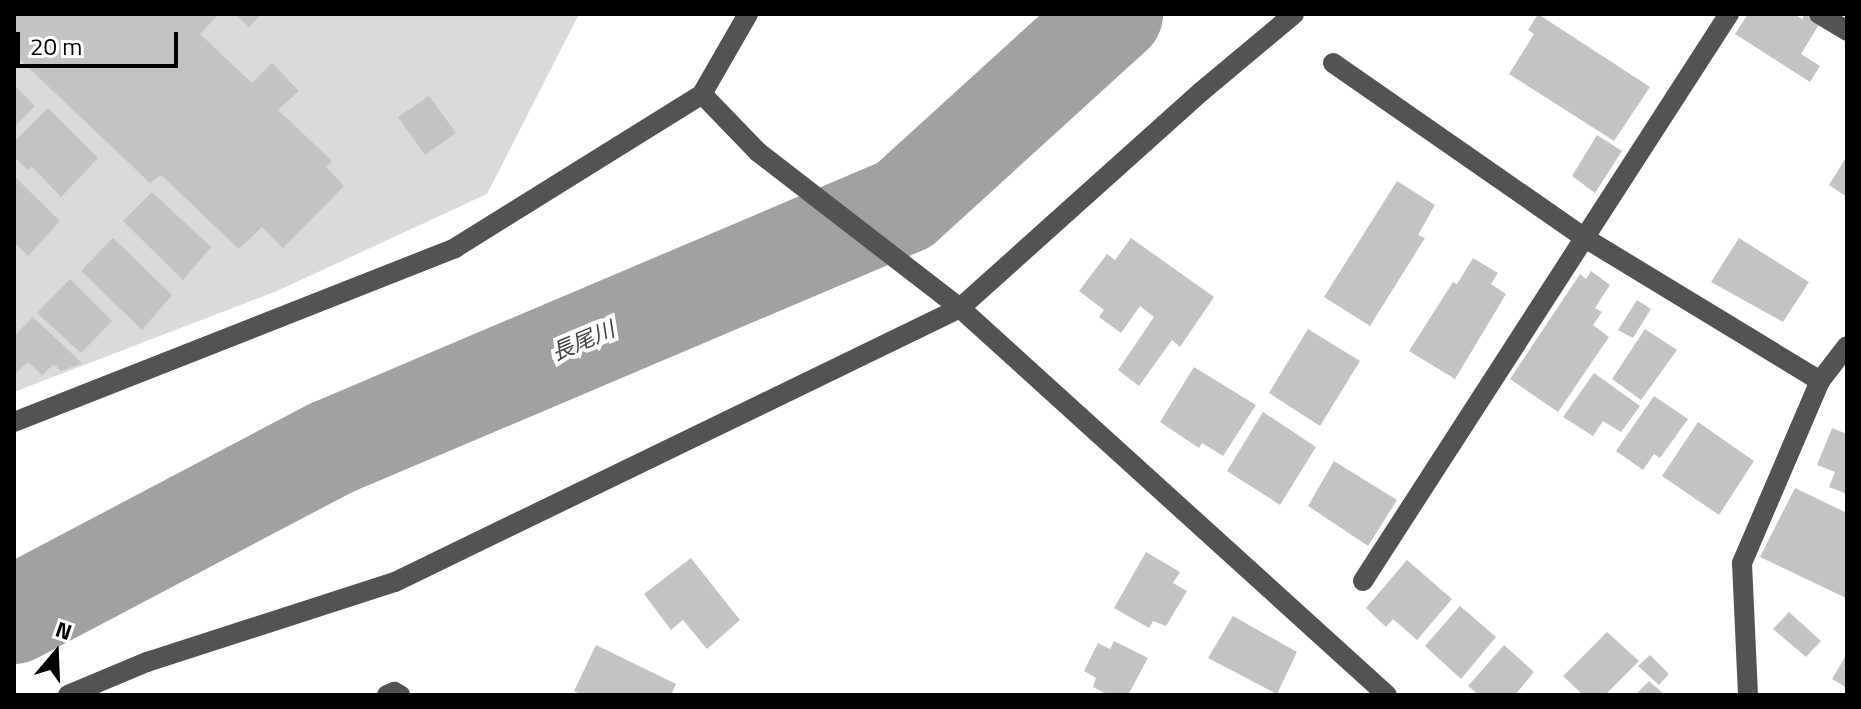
<!DOCTYPE html>
<html>
<head>
<meta charset="utf-8">
<style>
  body { margin:0 }
  #map { position:relative; width:1861px; height:709px; overflow:hidden; background:#fff; font-family:"Titillium Web","Noto Sans JP",sans-serif }
  div>[style] { position:absolute }
  [style*='--x'] { left:calc(var(--x)*1px); top:calc(var(--y)*1px); width:calc(var(--w)*1px); rotate:calc(var(--a)*1deg) }
  .green>* { inset:0; background:#dadada }
  .river>* { height:98px; margin:-49px; padding:0 49px; transform-origin:49px; border-radius:49px; background:#a1a1a1 }
  .building>* { inset:0; background:#c3c3c3 }
  .minor>* { height:20px; margin:-10px; padding:0 10px; transform-origin:10px; border-radius:10px; background:#535353 }
  span { translate:-50% -50%; white-space:nowrap; text-align:center; line-height:1.15; -webkit-text-stroke:8px #fff; paint-order:stroke }
  .water-label { font-size:22px; color:#424242; font-style:italic }
  .frame { position:absolute; inset:0; border:16px solid #000; pointer-events:none }
  .north { position:absolute; left:16px; top:613px; width:80px; height:80px; -webkit-text-stroke:6px #fff; paint-order:stroke; rotate:19deg; font-size:22px; font-weight:700; line-height:32px; text-align:center; color:#000 }
  .north::after { content:''; display:block; margin:auto; width:28px; height:36px; background:#000; clip-path:polygon(50% 0,100% 100%,50% 72%,0 100%) }
  .scale { position:absolute; left:16px; top:32px; width:162px; height:36px; box-sizing:border-box; border:4px solid #000; border-top:0; padding-left:10px; font-size:24px; line-height:28px; white-space:nowrap; color:#000; -webkit-text-stroke:6px #fff; paint-order:stroke }
</style>
</head>
<body>
<div id="map">
  <div class="green">
    <i style="clip-path:polygon(14px 14px,579px 14px,487px 194px,277px 291px,14px 392px)"></i>
  </div>
  <div class="river">
    <i style="--x:14;--y:615;--w:358;--a:-27.8"></i>
    <i style="--x:331;--y:448;--w:622;--a:-22.98"></i>
    <i style="--x:904;--y:205;--w:284;--a:-42.3"></i>
  </div>
  <div class="building">
    <i style="clip-path:polygon(14px 14px,219px 14px,200px 34px,252px 83px,272px 63px,299px 91px,278px 110px,332px 161px,326px 167px,344px 186px,283px 248px,262px 227px,239px 249px,161px 175px,150px 183px,14px 54px)"></i>
    <i style="clip-path:polygon(235px 14px,261px 14px,249px 27px)"></i>
    <i style="clip-path:polygon(1538px 14px,1650px 87px,1614px 141px,1509px 74px,1534px 34px,1528px 30px)"></i>
    <i style="clip-path:polygon(1748px 14px,1794px 14px,1802px 19px,1805px 14px,1820px 23px,1801px 54px,1820px 66px,1810px 82px,1735px 34px)"></i>
    <i style="clip-path:polygon(14px 85px,35px 106px,14px 127px)"></i>
    <i style="clip-path:polygon(429px 96px,456px 133px,425px 155px,398px 117px)"></i>
    <i style="clip-path:polygon(48px 108px,98px 158px,61px 197px,32px 167px,28px 170px,14px 157px,14px 142px)"></i>
    <i style="clip-path:polygon(1597px 135px,1622px 151px,1595px 193px,1572px 176px)"></i>
    <i style="clip-path:polygon(1847px 156px,1847px 197px,1829px 185px)"></i>
    <i style="clip-path:polygon(14px 176px,60px 221px,28px 256px,14px 242px)"></i>
    <i style="clip-path:polygon(1397px 181px,1435px 205px,1418px 235px,1425px 238px,1370px 326px,1324px 297px)"></i>
    <i style="clip-path:polygon(152px 192px,211px 247px,183px 280px,123px 221px)"></i>
    <i style="clip-path:polygon(113px 238px,172px 295px,142px 330px,81px 271px)"></i>
    <i style="clip-path:polygon(1131px 238px,1214px 297px,1180px 347px,1172px 340px,1139px 386px,1118px 370px,1154px 317px,1140px 306px,1121px 333px,1099px 317px,1104px 310px,1079px 291px,1107px 254px,1115px 260px)"></i>
    <i style="clip-path:polygon(1739px 238px,1809px 282px,1783px 322px,1711px 282px)"></i>
    <i style="clip-path:polygon(1473px 258px,1498px 273px,1491px 284px,1506px 294px,1455px 379px,1409px 351px,1453px 282px,1457px 284px)"></i>
    <i style="clip-path:polygon(1591px 271px,1610px 285px,1595px 308px,1602px 312px,1593px 325px,1609px 337px,1558px 412px,1510px 379px,1580px 274px,1586px 279px)"></i>
    <i style="clip-path:polygon(70px 279px,112px 321px,81px 353px,37px 313px)"></i>
    <i style="clip-path:polygon(1637px 300px,1651px 309px,1633px 338px,1618px 330px)"></i>
    <i style="clip-path:polygon(33px 317px,82px 363px,61px 371px,54px 364px,42px 375px,28px 362px,14px 375px,14px 336px)"></i>
    <i style="clip-path:polygon(1308px 329px,1360px 361px,1320px 426px,1269px 393px)"></i>
    <i style="clip-path:polygon(1645px 329px,1677px 350px,1641px 400px,1612px 379px)"></i>
    <i style="clip-path:polygon(1194px 367px,1256px 405px,1223px 456px,1202px 443px,1199px 448px,1160px 422px)"></i>
    <i style="clip-path:polygon(1594px 373px,1640px 406px,1621px 432px,1603px 421px,1593px 436px,1563px 417px)"></i>
    <i style="clip-path:polygon(1654px 396px,1688px 419px,1660px 458px,1654px 454px,1643px 470px,1616px 451px)"></i>
    <i style="clip-path:polygon(1263px 412px,1316px 447px,1280px 505px,1227px 471px)"></i>
    <i style="clip-path:polygon(1698px 422px,1754px 461px,1719px 515px,1662px 476px)"></i>
    <i style="clip-path:polygon(1832px 428px,1847px 434px,1847px 494px,1829px 487px,1835px 472px,1817px 465px)"></i>
    <i style="clip-path:polygon(1334px 461px,1397px 500px,1368px 546px,1308px 506px)"></i>
    <i style="clip-path:polygon(1795px 488px,1847px 513px,1846px 598px,1760px 557px)"></i>
    <i style="clip-path:polygon(1146px 552px,1180px 572px,1173px 583px,1187px 591px,1166px 626px,1153px 621px,1149px 628px,1114px 608px)"></i>
    <i style="clip-path:polygon(691px 558px,740px 620px,707px 649px,683px 620px,671px 630px,644px 594px)"></i>
    <i style="clip-path:polygon(1407px 560px,1452px 599px,1417px 640px,1393px 619px,1386px 627px,1366px 608px)"></i>
    <i style="clip-path:polygon(1460px 606px,1496px 637px,1461px 679px,1425px 646px)"></i>
    <i style="clip-path:polygon(1789px 612px,1821px 641px,1806px 657px,1773px 629px)"></i>
    <i style="clip-path:polygon(1233px 616px,1297px 652px,1277px 694px,1208px 658px)"></i>
    <i style="clip-path:polygon(1607px 632px,1639px 661px,1605px 695px,1583px 695px,1563px 676px)"></i>
    <i style="clip-path:polygon(1114px 641px,1148px 658px,1128px 695px,1109px 695px,1093px 687px,1096px 678px,1084px 671px,1098px 643px,1110px 649px)"></i>
    <i style="clip-path:polygon(596px 645px,676px 684px,671px 695px,582px 695px,574px 691px)"></i>
    <i style="clip-path:polygon(1504px 645px,1534px 672px,1515px 695px,1479px 695px,1468px 686px)"></i>
    <i style="clip-path:polygon(1847px 654px,1847px 688px,1832px 679px)"></i>
    <i style="clip-path:polygon(1650px 655px,1669px 674px,1659px 685px,1638px 666px)"></i>
    <i style="clip-path:polygon(1649px 681px,1665px 695px,1635px 695px)"></i>
  </div>
  <div class="minor">
    <i style="--x:1819;--y:14;--w:33;--a:31"></i>
    <i style="--x:1333;--y:63;--w:307;--a:34.8"></i>
    <i style="--x:1585;--y:238;--w:275;--a:31.3"></i>
    <i style="--x:702;--y:94;--w:81;--a:46"></i>
    <i style="--x:758;--y:152;--w:255;--a:37.7"></i>
    <i style="--x:960;--y:308;--w:576;--a:42.19"></i>
    <i style="--x:14;--y:422;--w:474;--a:-21.5"></i>
    <i style="--x:455;--y:248;--w:291;--a:-31.9"></i>
    <i style="--x:702;--y:94;--w:92;--a:-60.1"></i>
    <i style="--x:1363;--y:581;--w:675;--a:-57.16"></i>
    <i style="--x:68;--y:695;--w:86;--a:-22.7"></i>
    <i style="--x:147;--y:662;--w:261;--a:-17.9"></i>
    <i style="--x:395;--y:582;--w:628;--a:-25.87"></i>
    <i style="--x:960;--y:308;--w:325;--a:-41.9"></i>
    <i style="--x:1202;--y:91;--w:120;--a:-39.9"></i>
    <i style="--x:387;--y:695;--w:8;--a:-23"></i>
    <i style="--x:394;--y:692;--w:7;--a:27"></i>
    <i style="--x:1748;--y:695;--w:132;--a:-92.6"></i>
    <i style="--x:1742;--y:563;--w:198;--a:-66.8"></i>
    <i style="--x:1820;--y:381;--w:44;--a:-52.4"></i>
  </div>
  <div class="water-label">
    <span style="left:583px;top:341px;rotate:-23deg">長尾川</span>
  </div>
  <div class="frame"></div>
  <div class="north">N</div>
  <div class="scale">20 m</div>
</div>
</body>
</html>
